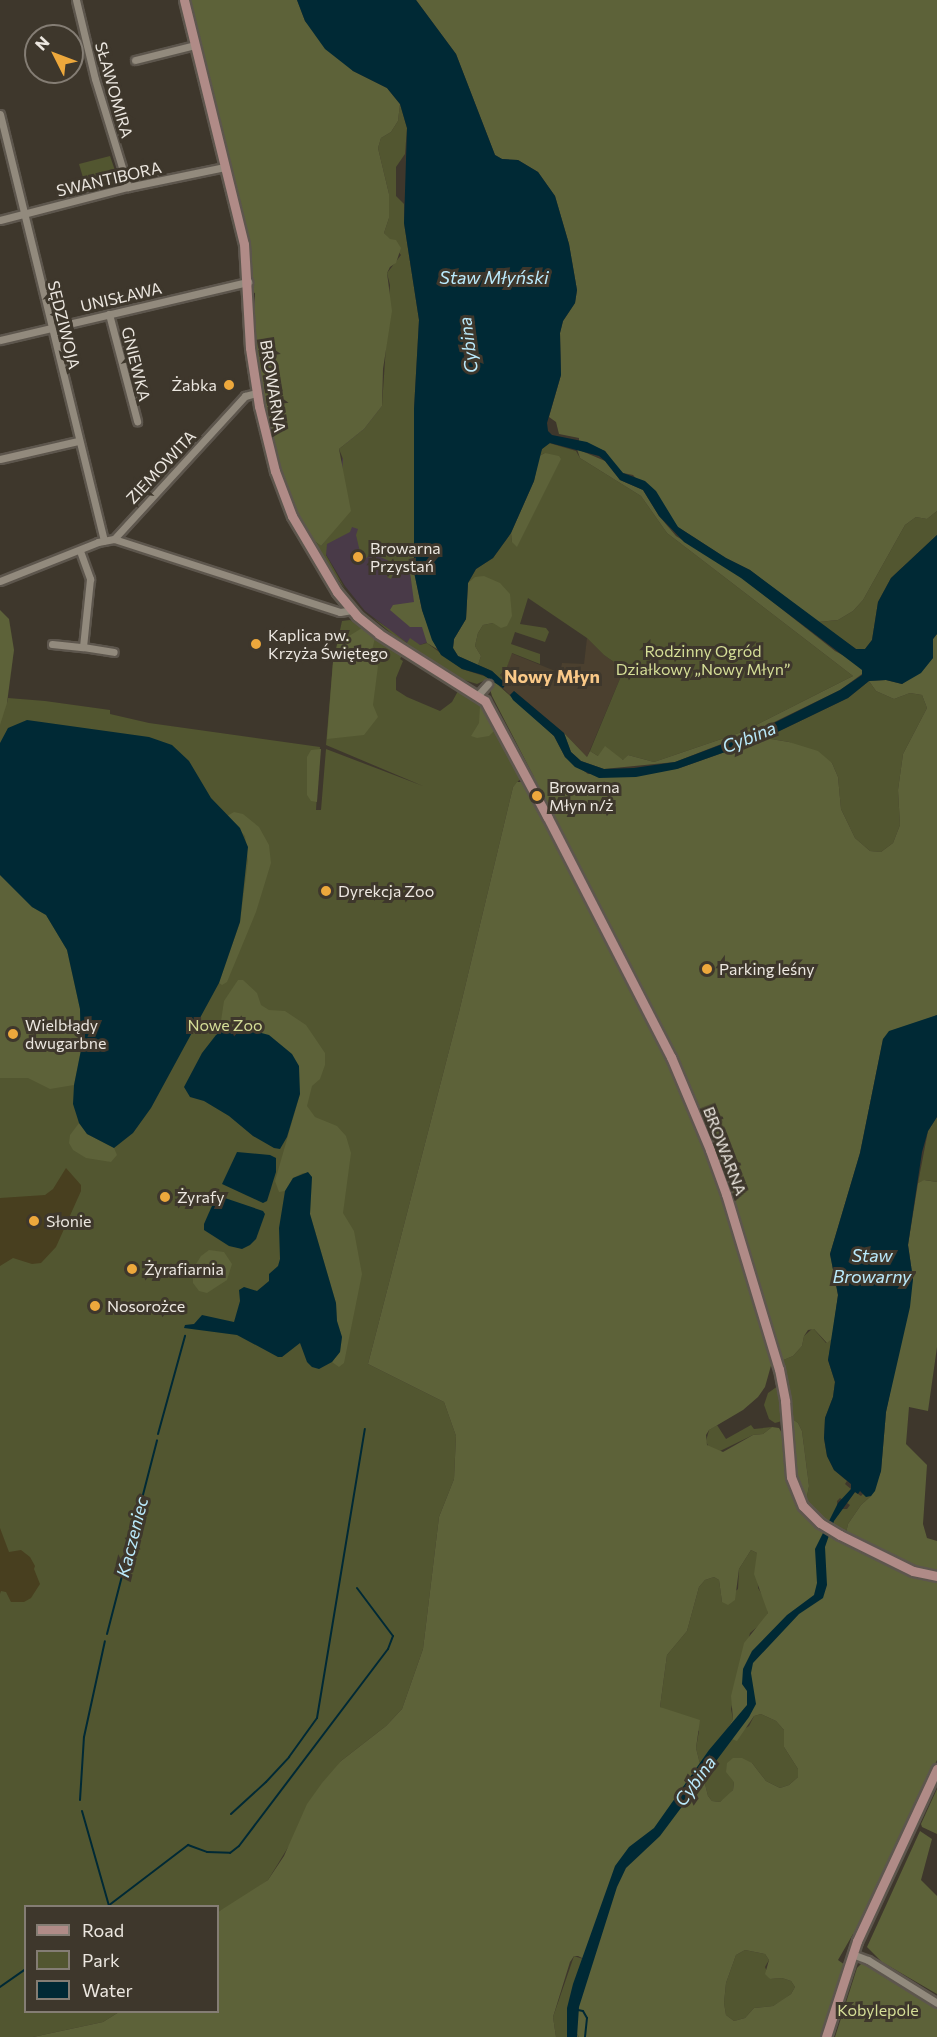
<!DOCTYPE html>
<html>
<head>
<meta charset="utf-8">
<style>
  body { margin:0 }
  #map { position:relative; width:937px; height:2037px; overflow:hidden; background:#3e372c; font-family:Commissioner,sans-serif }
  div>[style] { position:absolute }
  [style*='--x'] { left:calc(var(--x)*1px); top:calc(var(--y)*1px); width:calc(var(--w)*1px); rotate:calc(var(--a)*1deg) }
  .commercial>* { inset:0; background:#493a48 }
  .built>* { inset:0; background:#4b402f }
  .green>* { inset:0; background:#525630 }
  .forest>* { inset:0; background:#5d6239 }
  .sand>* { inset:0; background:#483f1f }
  .water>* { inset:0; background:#002935 }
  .stream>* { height:2px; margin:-1px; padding:0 1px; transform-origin:1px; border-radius:1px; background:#002935 }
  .roads { filter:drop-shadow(2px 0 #5d564d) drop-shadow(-2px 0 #5d564d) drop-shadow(0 2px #5d564d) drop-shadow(0 -2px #5d564d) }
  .street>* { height:7px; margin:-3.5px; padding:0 3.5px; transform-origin:3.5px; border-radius:3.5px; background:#928a7d }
  .secondary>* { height:9px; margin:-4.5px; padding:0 4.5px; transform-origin:4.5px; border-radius:4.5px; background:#b08b87 }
  .dots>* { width:16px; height:16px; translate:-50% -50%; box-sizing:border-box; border:3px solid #3e372c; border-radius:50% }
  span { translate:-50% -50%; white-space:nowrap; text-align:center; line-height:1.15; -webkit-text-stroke:6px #3e372c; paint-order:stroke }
  .street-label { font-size:16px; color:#ece7e0 }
  .poi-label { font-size:16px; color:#ece7e0 }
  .right { translate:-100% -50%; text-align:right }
  .left { translate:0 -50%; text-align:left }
  .park-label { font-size:16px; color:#d5de97 }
  .water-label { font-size:18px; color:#baeafc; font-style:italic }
  .neighbourhood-label { font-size:18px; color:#fac988; font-weight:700 }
  .legend { position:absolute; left:24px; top:1905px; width:195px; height:108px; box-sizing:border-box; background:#3e372c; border:2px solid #847d74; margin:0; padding:8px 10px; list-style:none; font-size:18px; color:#ece7e0 }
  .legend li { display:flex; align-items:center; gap:12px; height:30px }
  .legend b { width:30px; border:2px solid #847d74 }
  .north { position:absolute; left:24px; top:24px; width:60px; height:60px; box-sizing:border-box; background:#3e372c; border:2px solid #847d74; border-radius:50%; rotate:312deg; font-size:16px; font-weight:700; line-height:24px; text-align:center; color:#ece7e0 }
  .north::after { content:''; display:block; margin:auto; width:21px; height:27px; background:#eda83c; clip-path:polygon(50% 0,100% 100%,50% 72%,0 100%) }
</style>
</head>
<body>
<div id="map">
  <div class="commercial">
    <i style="clip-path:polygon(382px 406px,428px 642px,420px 645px,407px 643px,365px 611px,345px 586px,321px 546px,346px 443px,364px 429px)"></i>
  </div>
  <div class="built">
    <i style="clip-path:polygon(587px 638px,604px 655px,624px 669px,587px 757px,564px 733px,514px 691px,510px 695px,503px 688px,506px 684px,500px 675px,507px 667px,511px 653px,560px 673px,562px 663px,584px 664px)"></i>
  </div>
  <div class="green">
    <i style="clip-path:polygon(400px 104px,407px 128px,405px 154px,396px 167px,396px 196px,404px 204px,404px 223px,419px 320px,414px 409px,414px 572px,393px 574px,391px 579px,387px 577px,393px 563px,370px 552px,367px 558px,361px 556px,356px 535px,358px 529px,352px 527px,350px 532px,327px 544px,326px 555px,345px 589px,308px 536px,321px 546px,338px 525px,343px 459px,339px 449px,364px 429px,382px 406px,390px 285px,387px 273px,401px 255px,384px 233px,389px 218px,389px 194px,378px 148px,381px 138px,391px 132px,398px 121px)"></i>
    <i style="clip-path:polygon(110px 156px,118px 179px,114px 185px,87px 191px,79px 164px)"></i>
    <i style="clip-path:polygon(549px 443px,576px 451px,580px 458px,641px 496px,667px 533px,853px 676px,742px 732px,654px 762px,628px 755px,624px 760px,598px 756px,590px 751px,624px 669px,604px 655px,587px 638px,528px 598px,520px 624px,546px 628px,549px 632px,545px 642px,515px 632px,511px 644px,540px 654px,540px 664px,512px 653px,507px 667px,500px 675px,504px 679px,503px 681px,492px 671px,478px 665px,481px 656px,475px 646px,478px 633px,483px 625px,493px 623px,468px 583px,476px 569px,493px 558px,511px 533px,512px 542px,545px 453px,539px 456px,542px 449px)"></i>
    <i style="clip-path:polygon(937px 511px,937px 535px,891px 578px,878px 602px,872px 640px,865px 649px,856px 649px,818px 622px,838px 620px,853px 611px,863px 600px,905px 525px,916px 517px,927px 519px)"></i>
    <i style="clip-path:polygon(373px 618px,389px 629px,407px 643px,410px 638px,420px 645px,427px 643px,462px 669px,490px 678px,477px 684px,464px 680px,405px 645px)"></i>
    <i style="clip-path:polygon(350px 620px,403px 654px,400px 659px,403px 661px,396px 678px,396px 690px,407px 697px,440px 711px,452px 702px,458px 691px,480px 705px,521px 778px,513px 787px,459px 1012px,368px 1364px,444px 1402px,456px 1436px,454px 1479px,439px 1517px,423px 1649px,402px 1709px,386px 1726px,341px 1761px,268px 1880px,236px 1903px,218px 1912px,218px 1906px,26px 1906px,26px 2012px,119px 2012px,103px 2022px,33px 2037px,0 2037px,0 706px,7px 703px,8px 698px,45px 701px,110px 710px,110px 714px,149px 723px,320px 747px,316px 810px,321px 810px,326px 749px,423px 786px,326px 745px,333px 662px,342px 621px)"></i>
    <i style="clip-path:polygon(869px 681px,876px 691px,894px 699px,910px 693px,922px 695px,927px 708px,903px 754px,898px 790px,900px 825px,893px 843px,881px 852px,870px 851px,855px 838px,841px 809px,838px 777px,832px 763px,789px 742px,765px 738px,848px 698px)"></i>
    <i style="clip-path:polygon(937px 1117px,937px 1182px,925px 1180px,918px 1183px,928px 1131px)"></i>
    <i style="clip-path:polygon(813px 1328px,826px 1343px,832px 1339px,828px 1360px,835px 1382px,833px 1397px,825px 1418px,824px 1439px,827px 1456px,834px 1470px,847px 1481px,845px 1484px,851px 1489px,843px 1500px,840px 1498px,837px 1501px,838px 1515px,842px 1509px,847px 1509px,850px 1505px,847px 1503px,855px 1492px,861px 1496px,863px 1494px,871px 1496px,861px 1505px,848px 1524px,846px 1533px,818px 1515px,806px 1501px,809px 1486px,802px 1431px,798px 1423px,791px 1418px,781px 1361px,793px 1356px,802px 1346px,804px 1336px)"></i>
    <i style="clip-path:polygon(778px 1386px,782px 1421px,775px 1423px,769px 1419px,764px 1405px,768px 1393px)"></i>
    <i style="clip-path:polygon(717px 1425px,726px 1439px,751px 1425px,754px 1429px,772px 1427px,763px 1434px,753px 1435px,718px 1452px,709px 1448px,706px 1441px,709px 1430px)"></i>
    <i style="clip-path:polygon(751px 1550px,757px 1553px,758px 1588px,766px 1601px,768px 1613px,763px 1622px,750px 1633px,731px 1709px,733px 1719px,727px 1729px,729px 1738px,749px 1726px,754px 1716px,761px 1714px,776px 1721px,784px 1730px,784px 1747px,798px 1769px,798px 1777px,789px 1785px,780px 1788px,766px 1781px,752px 1763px,734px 1782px,733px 1790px,727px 1797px,720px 1802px,712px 1801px,708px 1796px,696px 1748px,699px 1731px,660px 1707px,667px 1655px,687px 1631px,699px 1587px,705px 1580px,714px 1577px,719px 1580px,722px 1602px,738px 1589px,739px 1569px)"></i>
    <i style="clip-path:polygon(745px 1950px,765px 1954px,769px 1960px,765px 1967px,770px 1979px,782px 1978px,791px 1981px,795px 1987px,791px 1994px,781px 2001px,773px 2006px,754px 2008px,745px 2018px,734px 2021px,726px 2015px,724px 2003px,726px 1983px,736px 1955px)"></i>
    <i style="clip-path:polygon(574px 1956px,592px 1962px,578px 2007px,576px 2032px,579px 2037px,556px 2037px,553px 2017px)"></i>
  </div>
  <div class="forest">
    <i style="clip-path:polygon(188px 0,297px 0,305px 21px,353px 71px,387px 88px,400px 104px,398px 121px,391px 132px,381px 138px,378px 148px,389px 194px,389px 218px,384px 233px,390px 239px,396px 240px,401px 248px,396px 263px,390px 267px,387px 273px,392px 311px,383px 369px,382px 406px,364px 429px,339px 449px,351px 511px,321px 546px,308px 536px,296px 515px,286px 492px,265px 419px,254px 347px,255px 293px,252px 292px,247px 240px)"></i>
    <i style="clip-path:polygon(416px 0,937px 0,937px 511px,927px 519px,916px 517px,905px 525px,863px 600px,853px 611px,838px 620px,818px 622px,750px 570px,726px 558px,678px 527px,633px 475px,623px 473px,617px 468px,605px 451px,579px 441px,579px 438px,559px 434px,556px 422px,549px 417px,561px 375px,560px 333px,563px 321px,575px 303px,577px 290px,569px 244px,555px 196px,538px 172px,518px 160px,502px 159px,495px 155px,456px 54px)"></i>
    <i style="clip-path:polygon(577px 449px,605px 461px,620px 480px,643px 490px,659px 516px,676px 536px,741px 577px,835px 651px,850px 659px,862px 669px,862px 674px,840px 690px,760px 729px,675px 762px,604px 769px,581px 761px,571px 752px,564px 733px,587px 757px,590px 751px,598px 756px,605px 746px,623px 760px,628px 755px,654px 762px,742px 732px,853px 676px,667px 533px,641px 496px,580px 458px)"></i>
    <i style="clip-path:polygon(545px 453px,559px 456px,561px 459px,517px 547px,512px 542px,511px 533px,534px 481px,539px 456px)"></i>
    <i style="clip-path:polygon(410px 572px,414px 572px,422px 610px,437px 649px,427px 643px,422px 627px,410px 627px,390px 610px,393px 605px,414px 602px)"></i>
    <i style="clip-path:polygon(484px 576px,500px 583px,510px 594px,512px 616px,507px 626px,501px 628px,493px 623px,483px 625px,478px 633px,475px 646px,481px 656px,478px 665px,458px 656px,453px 648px,454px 639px,466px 619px,468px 583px,475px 577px)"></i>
    <i style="clip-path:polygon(0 610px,9px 619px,14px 650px,7px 703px,0 725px)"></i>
    <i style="clip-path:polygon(362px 628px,375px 638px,370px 658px,378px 666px,373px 705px,378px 717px,364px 735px,327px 739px,333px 662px,339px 638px,349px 636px)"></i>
    <i style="clip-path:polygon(937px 634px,937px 1015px,883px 1039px,860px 1153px,830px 1254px,838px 1295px,832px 1339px,827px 1343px,814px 1329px,808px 1330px,804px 1336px,802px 1346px,793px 1356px,781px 1361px,729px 1191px,662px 1031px,532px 779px,534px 777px,492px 696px,490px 689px,494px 682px,497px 684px,554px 736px,565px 757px,588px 774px,677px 769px,765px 738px,789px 742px,818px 751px,832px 763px,838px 777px,841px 809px,855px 838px,870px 851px,881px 852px,893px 843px,900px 825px,898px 790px,903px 754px,927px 708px,922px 695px,910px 693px,894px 699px,876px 691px,869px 681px,886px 680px,902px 684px,933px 658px,933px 639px)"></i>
    <i style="clip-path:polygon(480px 705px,495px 730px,489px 736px,477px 738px,471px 736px,479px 723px)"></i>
    <i style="clip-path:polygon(321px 749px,317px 802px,311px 801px,307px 795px,307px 757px,311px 750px)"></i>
    <i style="clip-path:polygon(evenodd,517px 782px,522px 782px,539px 815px,542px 814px,674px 1074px,722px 1194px,772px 1362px,765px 1387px,758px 1397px,743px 1410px,709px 1430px,706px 1435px,707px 1445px,723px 1452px,753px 1435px,763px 1434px,772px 1427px,779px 1428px,783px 1435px,789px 1487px,798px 1507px,811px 1523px,913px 1577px,937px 1582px,937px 1760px,855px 1935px,853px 1934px,838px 1960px,845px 1965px,822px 2037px,579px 2037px,576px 2032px,578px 2007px,592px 1963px,578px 1956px,574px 1956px,570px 1962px,553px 2017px,556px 2037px,33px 2037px,103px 2022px,119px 2012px,218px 2012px,218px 1912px,268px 1880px,284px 1856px,307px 1804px,322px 1783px,341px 1761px,386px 1726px,402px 1709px,423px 1649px,439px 1517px,454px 1479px,456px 1436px,444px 1402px,368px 1364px,459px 1012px,513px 787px,517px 782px,751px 1550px,757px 1553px,754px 1574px,768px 1613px,744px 1643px,731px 1696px,733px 1719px,727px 1729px,729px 1738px,737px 1741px,754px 1716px,761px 1714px,776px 1721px,784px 1730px,784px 1747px,798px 1769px,798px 1777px,789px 1785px,780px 1788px,766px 1781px,752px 1763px,742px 1758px,733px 1758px,727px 1763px,726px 1772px,734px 1782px,733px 1790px,720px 1802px,712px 1801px,708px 1796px,696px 1748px,700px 1720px,660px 1707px,667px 1655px,687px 1631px,699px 1587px,705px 1580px,714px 1577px,719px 1580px,722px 1602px,728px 1605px,735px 1600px,739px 1569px,751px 1550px,517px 782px,745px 1950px,765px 1954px,769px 1960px,765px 1974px,770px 1979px,782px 1978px,791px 1981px,795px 1987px,791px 1994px,773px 2006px,754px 2008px,745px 2018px,734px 2021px,726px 2015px,724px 2003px,726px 1983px,736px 1955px,745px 1950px)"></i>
    <i style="clip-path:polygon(234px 812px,243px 814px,259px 827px,269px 845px,271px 863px,256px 912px,227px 982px,222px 985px,219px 983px,240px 922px,248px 860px,245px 836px,227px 816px)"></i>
    <i style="clip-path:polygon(0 875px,32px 907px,46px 915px,67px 950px,80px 1009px,81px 1050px,74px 1085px,50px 1089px,28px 1078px,0 1078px)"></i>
    <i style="clip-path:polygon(238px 980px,243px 980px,257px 993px,261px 1005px,269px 1010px,285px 1011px,306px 1025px,325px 1053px,325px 1065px,320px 1079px,312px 1086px,307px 1106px,315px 1117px,337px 1126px,346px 1136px,351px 1153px,343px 1213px,354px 1231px,362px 1274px,344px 1363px,339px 1367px,332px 1362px,340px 1352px,342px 1337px,337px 1321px,336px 1303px,310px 1214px,312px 1177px,308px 1173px,303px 1173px,293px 1178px,285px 1191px,279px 1192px,275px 1181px,300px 1094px,247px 1029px,224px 1029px,221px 1021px,224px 1001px)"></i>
    <i style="clip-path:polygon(79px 1123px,87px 1134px,114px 1148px,117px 1155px,111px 1162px,86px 1158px,73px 1150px,69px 1143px,70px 1135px)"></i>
    <i style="clip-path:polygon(924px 1180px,937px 1182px,937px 1347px,928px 1411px,909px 1407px,906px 1444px,927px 1465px,923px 1524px,927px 1538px,937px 1541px,937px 1571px,918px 1567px,846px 1533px,848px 1524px,861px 1505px,871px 1496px,881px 1471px,886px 1412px,913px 1279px,908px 1245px,918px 1183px)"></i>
    <i style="clip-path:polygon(209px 1250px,224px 1252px,232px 1264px,227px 1280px,207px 1293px,199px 1291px,193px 1283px,193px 1269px,201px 1256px)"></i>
    <i style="clip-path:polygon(791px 1418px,798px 1423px,802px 1431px,809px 1486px,806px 1501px,796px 1471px)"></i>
    <i style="clip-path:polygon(937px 1789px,937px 1834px,922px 1827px,921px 1824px)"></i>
    <i style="clip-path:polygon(920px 1831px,932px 1839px,921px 1880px,937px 1896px,937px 1994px,882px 1962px,867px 1947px)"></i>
    <i style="clip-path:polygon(864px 1961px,937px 2006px,937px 2037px,835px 2037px,857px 1968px)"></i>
  </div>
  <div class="sand">
    <i style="clip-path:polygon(66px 1168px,81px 1185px,81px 1191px,56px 1247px,41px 1263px,32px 1264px,13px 1258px,0 1266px,0 1198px,45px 1195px,53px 1189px)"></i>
    <i style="clip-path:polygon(0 1528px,9px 1552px,21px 1550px,30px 1557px,35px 1566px,34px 1569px,40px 1584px,31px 1598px,24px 1602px,11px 1602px,6px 1592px,1px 1591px,0 1594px)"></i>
  </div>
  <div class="water">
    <i style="clip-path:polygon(297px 0,416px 0,456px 54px,495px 155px,502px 159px,518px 160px,538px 172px,555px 196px,569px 244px,577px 290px,575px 303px,563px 321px,560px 333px,561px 375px,547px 423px,548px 431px,552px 435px,587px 442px,605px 451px,623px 473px,645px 481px,656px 491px,678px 527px,726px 558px,750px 570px,856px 649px,865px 649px,872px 640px,878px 602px,891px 578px,937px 535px,937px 634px,933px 639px,933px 658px,921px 673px,902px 684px,886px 680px,869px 681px,848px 698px,765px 738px,677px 769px,636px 777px,599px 778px,575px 767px,565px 757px,554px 736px,513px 700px,510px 695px,514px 691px,564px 733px,571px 752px,581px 761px,604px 769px,634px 768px,675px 762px,760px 730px,840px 690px,862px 675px,862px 670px,741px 578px,684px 542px,659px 516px,643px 490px,620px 480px,605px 461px,599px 456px,550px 443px,542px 449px,534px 481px,511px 533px,493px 558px,476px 569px,468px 583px,466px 619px,454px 639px,453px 648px,458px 656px,492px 671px,506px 684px,503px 688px,483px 675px,462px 669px,441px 655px,432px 640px,422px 610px,414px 572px,414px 409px,419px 320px,404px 223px,407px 128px,400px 104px,387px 88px,353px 71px,325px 49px,305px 21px)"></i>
    <i style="clip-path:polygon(27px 720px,149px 737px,172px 745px,189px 761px,211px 798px,240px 828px,248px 847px,240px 922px,219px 983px,151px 1108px,133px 1133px,114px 1148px,87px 1134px,79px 1123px,73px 1104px,74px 1085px,81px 1050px,80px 1009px,67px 950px,46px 915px,32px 907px,0 875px,0 743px,8px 728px)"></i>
    <i style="clip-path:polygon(937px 1015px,937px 1117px,928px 1131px,922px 1152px,908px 1245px,913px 1279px,910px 1307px,886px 1412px,881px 1471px,875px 1491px,871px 1496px,866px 1497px,860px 1491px,858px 1494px,855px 1492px,834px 1521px,825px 1547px,827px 1585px,823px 1598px,799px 1614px,753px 1663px,751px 1673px,756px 1704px,749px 1717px,660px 1836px,626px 1868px,617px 1887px,579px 2007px,577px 2037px,567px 2037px,567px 2008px,573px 1984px,615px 1866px,629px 1847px,654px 1828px,709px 1750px,747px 1705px,747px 1691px,742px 1684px,743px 1669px,752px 1651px,787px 1615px,814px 1595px,817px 1583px,815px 1549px,838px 1503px,851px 1489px,851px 1484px,834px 1470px,827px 1456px,824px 1438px,825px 1418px,833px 1397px,835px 1382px,828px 1360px,838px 1295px,830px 1254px,860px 1153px,883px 1039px,889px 1031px)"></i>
    <i style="clip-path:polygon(224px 1029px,247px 1029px,269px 1035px,292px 1054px,299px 1066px,300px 1094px,287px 1137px,280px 1149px,274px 1148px,253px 1136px,229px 1116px,204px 1101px,190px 1097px,184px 1087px,202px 1053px,216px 1035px)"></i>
    <i style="clip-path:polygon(237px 1152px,270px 1155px,276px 1158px,276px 1172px,267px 1201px,263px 1203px,222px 1184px)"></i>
    <i style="clip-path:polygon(308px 1172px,312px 1177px,310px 1214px,336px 1303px,337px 1321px,342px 1337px,340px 1352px,332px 1362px,319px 1369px,312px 1367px,307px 1362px,300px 1343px,282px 1357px,278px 1357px,237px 1335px,184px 1328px,185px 1325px,194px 1324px,202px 1315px,234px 1322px,240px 1301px,239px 1290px,244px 1287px,257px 1291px,269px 1281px,269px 1274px,278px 1266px,280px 1259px,279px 1228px,285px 1191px,293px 1178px)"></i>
    <i style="clip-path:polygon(219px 1196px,263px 1211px,265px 1214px,256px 1239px,250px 1245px,242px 1249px,229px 1246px,204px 1230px,204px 1224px,215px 1199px)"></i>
  </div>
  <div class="stream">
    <i style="--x:158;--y:1434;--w:102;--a:-74.6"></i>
    <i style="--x:107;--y:1634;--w:200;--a:-75.5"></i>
    <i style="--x:80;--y:1800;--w:63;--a:-86.4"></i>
    <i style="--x:84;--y:1737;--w:98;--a:-77.7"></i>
    <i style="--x:82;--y:1811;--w:99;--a:74.1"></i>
    <i style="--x:231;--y:1814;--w:47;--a:-42.4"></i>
    <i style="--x:266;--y:1782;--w:34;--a:-47"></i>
    <i style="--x:289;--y:1757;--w:48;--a:-54.3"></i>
    <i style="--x:317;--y:1718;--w:293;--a:-80.6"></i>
    <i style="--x:108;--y:1906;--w:101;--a:-37.3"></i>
    <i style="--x:188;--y:1845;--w:20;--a:20"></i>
    <i style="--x:207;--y:1852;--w:23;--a:2"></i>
    <i style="--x:230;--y:1853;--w:11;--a:-38"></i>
    <i style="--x:239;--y:1846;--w:247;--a:-52.9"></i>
    <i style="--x:388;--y:1649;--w:14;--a:-69"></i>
    <i style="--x:393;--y:1636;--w:60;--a:-126.9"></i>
    <i style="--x:0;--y:1987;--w:32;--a:-35"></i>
    <i style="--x:578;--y:2010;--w:5;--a:11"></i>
    <i style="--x:583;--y:2011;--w:8;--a:60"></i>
    <i style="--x:587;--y:2018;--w:19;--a:96"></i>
  </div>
  <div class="roads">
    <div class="street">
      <i style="--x:76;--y:0;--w:81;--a:76.5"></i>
      <i style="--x:95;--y:79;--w:113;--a:73"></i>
      <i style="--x:135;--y:60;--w:62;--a:-14"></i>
      <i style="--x:0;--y:114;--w:439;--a:76.3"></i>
      <i style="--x:0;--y:220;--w:132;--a:-14.5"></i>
      <i style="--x:128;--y:187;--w:99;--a:-11.7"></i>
      <i style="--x:109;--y:314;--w:111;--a:75.3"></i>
      <i style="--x:0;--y:340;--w:255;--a:-13.2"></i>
      <i style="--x:0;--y:459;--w:80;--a:-13"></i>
      <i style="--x:114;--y:539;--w:237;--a:17.9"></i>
      <i style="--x:340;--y:612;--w:12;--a:-9"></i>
      <i style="--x:80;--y:551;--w:30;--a:70"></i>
      <i style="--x:90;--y:579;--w:68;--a:95.9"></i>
      <i style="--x:83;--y:647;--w:31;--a:9"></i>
      <i style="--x:0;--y:581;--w:105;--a:-21.7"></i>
      <i style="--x:98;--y:542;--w:16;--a:-11"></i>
      <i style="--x:114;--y:539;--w:194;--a:-47.5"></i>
      <i style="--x:245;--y:396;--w:11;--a:-15"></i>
      <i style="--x:52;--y:644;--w:31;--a:6"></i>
      <i style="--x:478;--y:695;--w:15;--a:-48"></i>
      <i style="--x:852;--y:1954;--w:17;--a:21"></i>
      <i style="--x:868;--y:1960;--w:81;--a:31.9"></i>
    </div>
    <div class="secondary">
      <i style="--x:184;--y:0;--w:251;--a:76.2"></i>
      <i style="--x:244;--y:244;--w:104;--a:86.7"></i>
      <i style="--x:250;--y:348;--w:59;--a:81.2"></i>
      <i style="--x:259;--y:406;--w:67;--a:76.2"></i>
      <i style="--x:275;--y:471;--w:48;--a:69.3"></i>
      <i style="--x:292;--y:516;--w:88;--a:59.4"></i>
      <i style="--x:337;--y:592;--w:31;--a:50"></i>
      <i style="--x:357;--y:616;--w:28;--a:39"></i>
      <i style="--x:379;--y:634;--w:125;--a:32.3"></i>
      <i style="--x:485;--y:701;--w:131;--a:61.7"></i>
      <i style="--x:547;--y:816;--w:271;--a:62.8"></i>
      <i style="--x:671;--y:1057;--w:101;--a:67.2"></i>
      <i style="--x:710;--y:1150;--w:47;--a:70"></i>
      <i style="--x:726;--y:1194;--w:183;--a:73.2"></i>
      <i style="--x:779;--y:1369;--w:33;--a:79"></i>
      <i style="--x:785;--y:1401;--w:76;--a:85.5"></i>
      <i style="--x:791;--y:1477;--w:31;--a:68"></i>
      <i style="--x:803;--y:1506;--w:24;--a:45"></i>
      <i style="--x:820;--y:1523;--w:23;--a:31"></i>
      <i style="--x:840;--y:1535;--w:81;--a:26.3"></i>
      <i style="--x:913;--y:1571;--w:25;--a:12"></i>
      <i style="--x:826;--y:2037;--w:101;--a:-72.1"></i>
      <i style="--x:857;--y:1941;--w:190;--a:-65.1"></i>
    </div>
  </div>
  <div class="dots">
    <i style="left:229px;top:385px;background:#eda83c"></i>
    <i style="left:358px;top:557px;background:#eda83c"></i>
    <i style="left:256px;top:644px;background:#eda83c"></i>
    <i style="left:537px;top:796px;background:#eda83c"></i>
    <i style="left:326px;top:891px;background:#eda83c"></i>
    <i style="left:707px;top:969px;background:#eda83c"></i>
    <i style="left:13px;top:1034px;background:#eda83c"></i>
    <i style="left:165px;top:1197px;background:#eda83c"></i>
    <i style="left:34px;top:1221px;background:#eda83c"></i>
    <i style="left:132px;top:1269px;background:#eda83c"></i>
    <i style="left:95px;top:1306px;background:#eda83c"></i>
  </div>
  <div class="street-label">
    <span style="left:114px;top:90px;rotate:74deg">SŁAWOMIRA</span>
    <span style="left:109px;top:179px;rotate:-13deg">SWANTIBORA</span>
    <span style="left:121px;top:297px;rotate:-13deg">UNISŁAWA</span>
    <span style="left:64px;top:325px;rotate:76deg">SĘDZIWOJA</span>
    <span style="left:136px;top:364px;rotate:76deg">GNIEWKA</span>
    <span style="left:273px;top:386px;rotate:81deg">BROWARNA</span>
    <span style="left:161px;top:467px;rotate:-47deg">ZIEMOWITA</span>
    <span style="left:725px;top:1151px;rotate:69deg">BROWARNA</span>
  </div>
  <div class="poi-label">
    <span class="right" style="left:217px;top:385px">Żabka</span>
    <span class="left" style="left:370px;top:557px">Browarna<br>Przystań</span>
    <span class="left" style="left:268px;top:644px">Kaplica pw.<br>Krzyża Świętego</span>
    <span class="left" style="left:549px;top:796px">Browarna<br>Młyn n/ż</span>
    <span class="left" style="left:338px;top:891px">Dyrekcja Zoo</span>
    <span class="left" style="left:719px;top:969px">Parking leśny</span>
    <span class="left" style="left:25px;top:1034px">Wielbłądy<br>dwugarbne</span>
    <span class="left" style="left:177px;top:1197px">Żyrafy</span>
    <span class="left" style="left:46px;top:1221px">Słonie</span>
    <span class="left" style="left:144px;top:1269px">Żyrafiarnia</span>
    <span class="left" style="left:107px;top:1306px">Nosorożce</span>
  </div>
  <div class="park-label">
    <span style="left:703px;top:660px">Rodzinny Ogród<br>Działkowy „Nowy Młyn”</span>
    <span style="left:225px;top:1025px">Nowe Zoo</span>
    <span style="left:878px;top:2010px">Kobylepole</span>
  </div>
  <div class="water-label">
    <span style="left:494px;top:277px">Staw Młyński</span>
    <span style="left:468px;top:345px;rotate:-97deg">Cybina</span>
    <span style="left:749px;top:737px;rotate:-22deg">Cybina</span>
    <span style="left:872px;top:1266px">Staw<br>Browarny</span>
    <span style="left:132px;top:1537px;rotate:-76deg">Kaczeniec</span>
    <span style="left:695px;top:1781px;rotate:-54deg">Cybina</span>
  </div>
  <div class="neighbourhood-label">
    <span style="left:552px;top:676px">Nowy Młyn</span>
  </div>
  <ul class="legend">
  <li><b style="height:8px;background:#b08b87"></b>Road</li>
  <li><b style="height:16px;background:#525630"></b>Park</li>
  <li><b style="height:16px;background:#002935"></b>Water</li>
  </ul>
  <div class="north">N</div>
</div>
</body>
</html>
